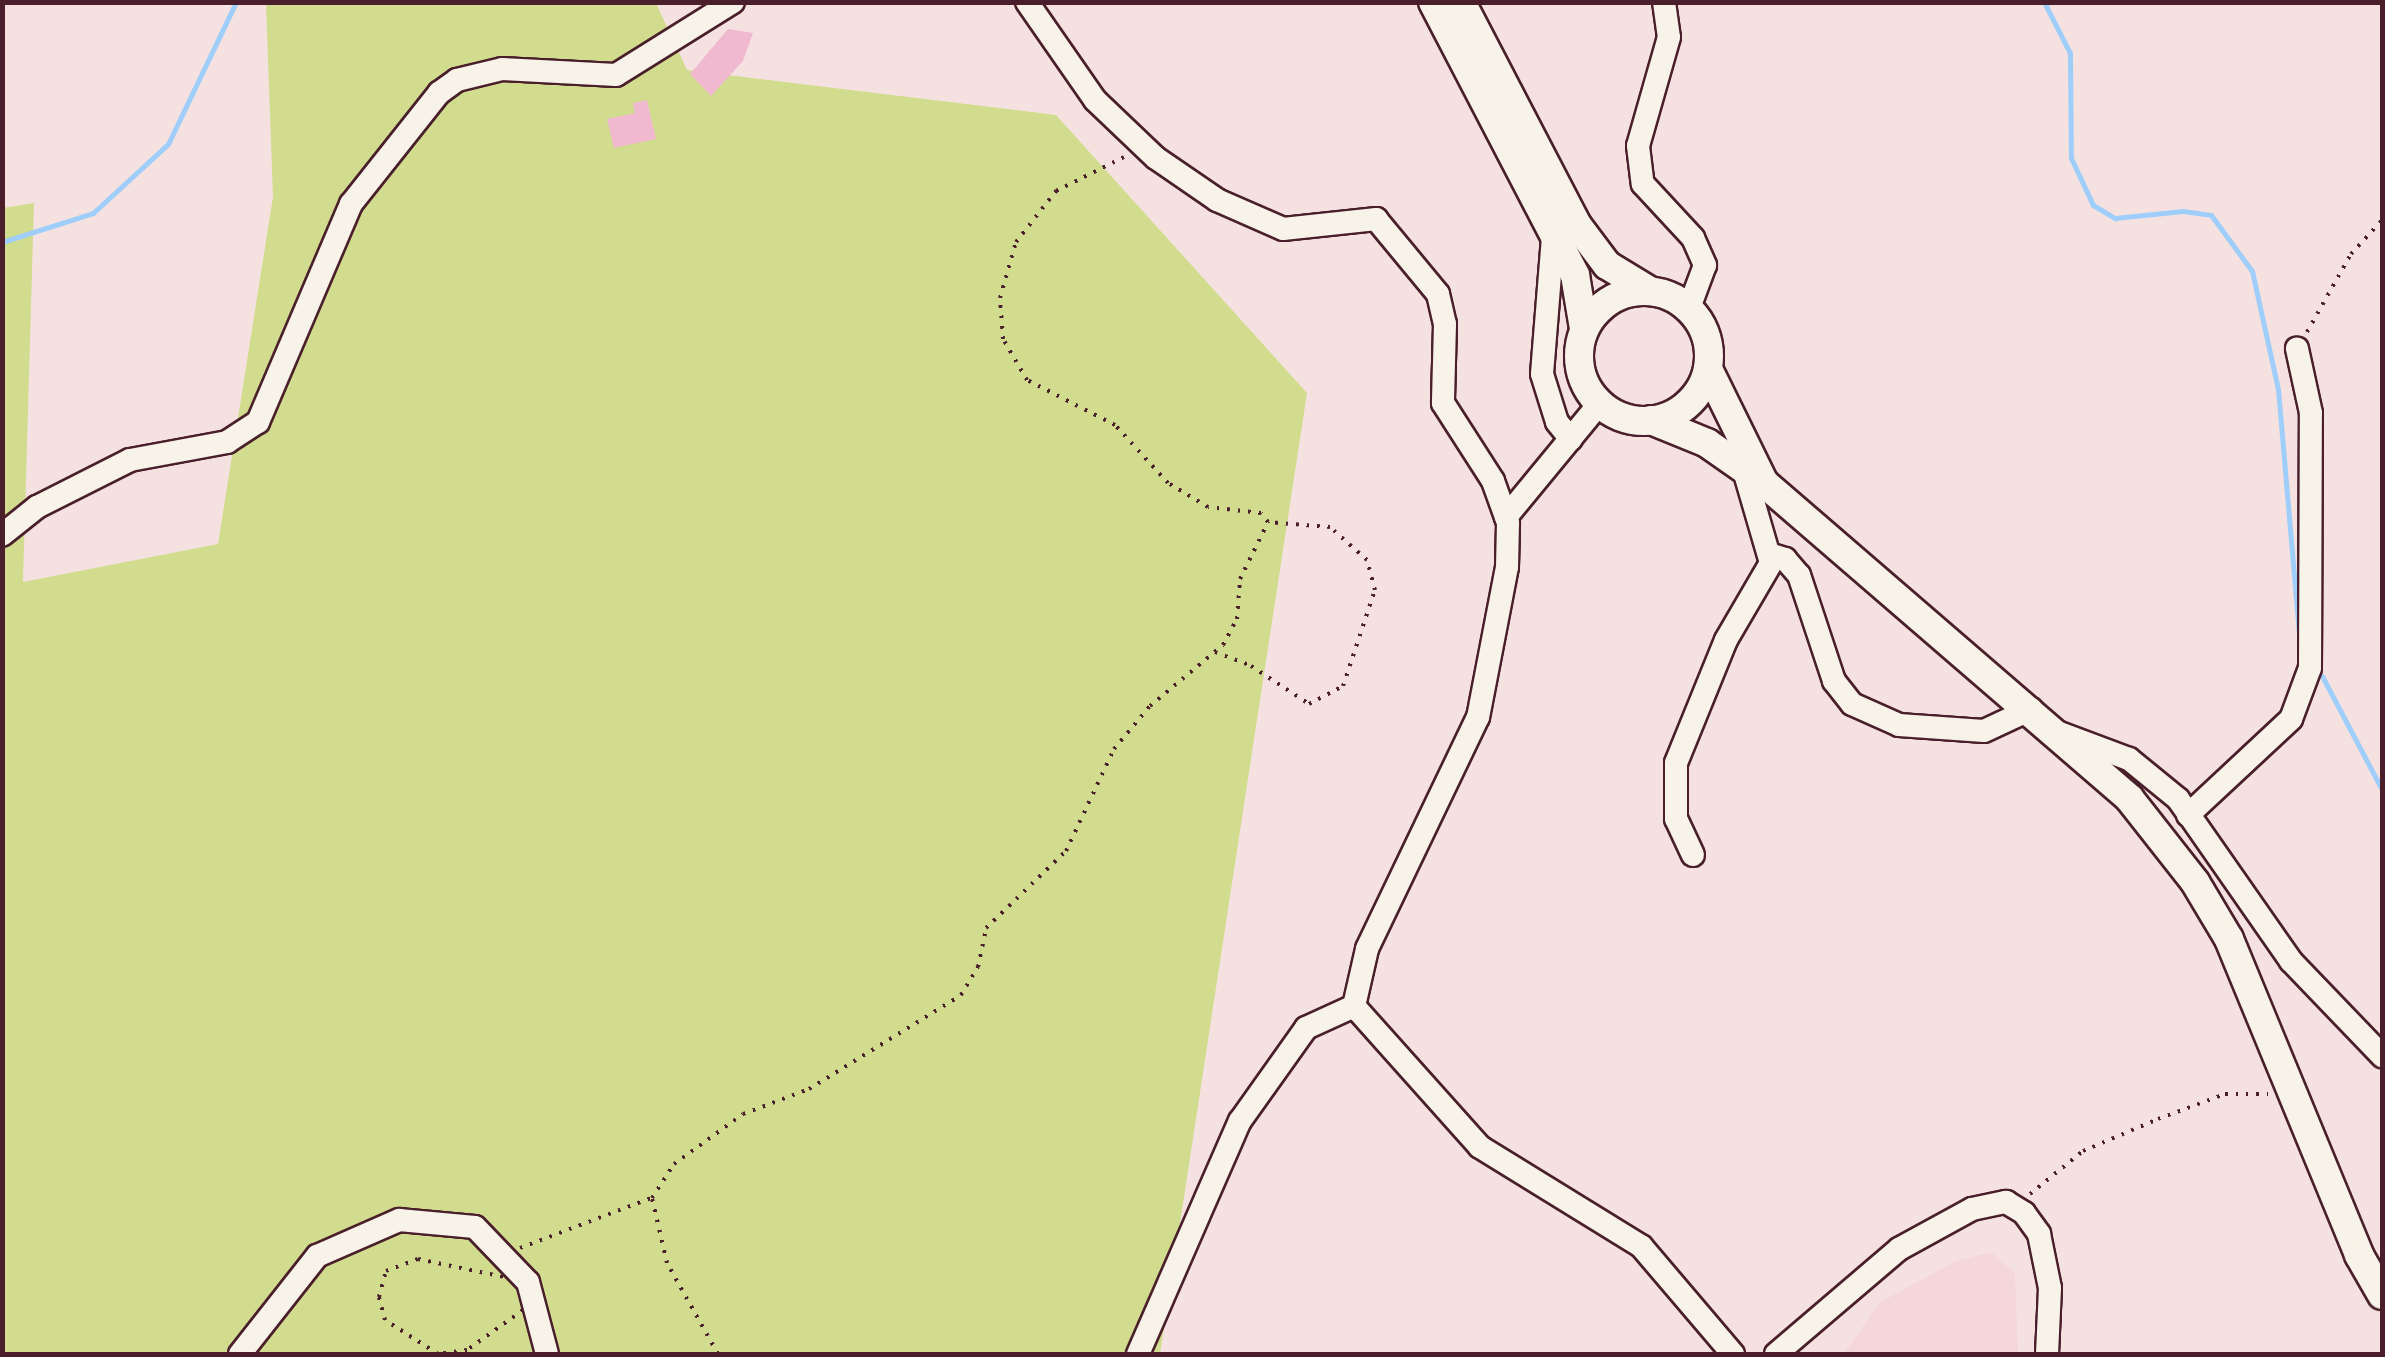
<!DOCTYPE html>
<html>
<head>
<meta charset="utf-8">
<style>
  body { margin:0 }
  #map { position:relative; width:2385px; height:1357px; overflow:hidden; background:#f5e2e0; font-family:Mynerve,sans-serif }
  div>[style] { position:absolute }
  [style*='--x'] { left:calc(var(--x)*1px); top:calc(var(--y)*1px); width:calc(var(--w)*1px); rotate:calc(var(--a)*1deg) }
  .built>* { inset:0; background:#f4d6db }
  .green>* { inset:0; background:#d1dc8f }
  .stream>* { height:5px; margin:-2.5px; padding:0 2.5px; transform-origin:2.5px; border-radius:2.5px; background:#9fcefa }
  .building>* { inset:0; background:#f1b9cf }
  .path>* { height:4px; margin-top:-2px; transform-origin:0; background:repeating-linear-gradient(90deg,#4a1f2b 0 2.5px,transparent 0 10.5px) }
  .roads { filter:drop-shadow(2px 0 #4a1f2b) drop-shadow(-2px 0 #4a1f2b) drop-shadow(0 2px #4a1f2b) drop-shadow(0 -2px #4a1f2b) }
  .minor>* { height:22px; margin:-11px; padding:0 11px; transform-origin:11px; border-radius:11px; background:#f7f3e8 }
  .major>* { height:28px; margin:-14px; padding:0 14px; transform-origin:14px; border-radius:14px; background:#f7f3e8 }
  .major>.ring { margin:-14px; padding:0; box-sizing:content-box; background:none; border:28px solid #f7f3e8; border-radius:50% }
  span { translate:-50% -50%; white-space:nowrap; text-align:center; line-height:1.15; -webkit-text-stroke:9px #f7f3e8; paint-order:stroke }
  .frame { position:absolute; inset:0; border:5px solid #4a1f2b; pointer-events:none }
</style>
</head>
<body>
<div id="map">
  <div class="built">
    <i style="clip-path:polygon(1991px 1252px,2015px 1273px,2018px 1354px,1844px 1354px,1879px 1303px,1956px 1261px)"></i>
  </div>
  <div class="green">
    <i style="clip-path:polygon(266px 3px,656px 3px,687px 70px,1056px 115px,1307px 393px,1160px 1354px,3px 1354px,3px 208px,34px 203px,23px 582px,218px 544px,273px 197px)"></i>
  </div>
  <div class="stream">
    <i style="--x:2044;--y:2;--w:57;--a:63"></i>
    <i style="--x:2070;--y:53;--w:105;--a:89.5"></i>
    <i style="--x:2071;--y:158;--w:52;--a:64.9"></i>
    <i style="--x:2093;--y:205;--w:26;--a:31"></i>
    <i style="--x:2115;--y:218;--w:68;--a:-5.9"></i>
    <i style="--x:2183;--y:211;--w:28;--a:8"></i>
    <i style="--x:2211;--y:215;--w:69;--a:53.8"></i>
    <i style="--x:2252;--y:271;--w:121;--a:77.6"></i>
    <i style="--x:2278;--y:389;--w:247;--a:85.1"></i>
    <i style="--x:2;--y:242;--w:96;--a:-17.7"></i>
    <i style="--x:93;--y:213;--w:102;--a:-42.6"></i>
    <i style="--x:168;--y:144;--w:157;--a:-64.4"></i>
    <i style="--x:2322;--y:676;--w:129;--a:62.2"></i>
  </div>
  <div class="building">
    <i style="clip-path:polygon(728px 29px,753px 33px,743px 61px,711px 96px,690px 74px)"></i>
    <i style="clip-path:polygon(647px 100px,656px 139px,614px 148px,607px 119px,635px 113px,633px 103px)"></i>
  </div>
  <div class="path">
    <i style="--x:2307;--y:332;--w:90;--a:-60.6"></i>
    <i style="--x:2351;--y:254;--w:46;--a:-47.6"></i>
    <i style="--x:1215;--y:652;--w:39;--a:21"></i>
    <i style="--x:1251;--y:666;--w:69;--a:33.2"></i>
    <i style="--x:1309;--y:704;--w:38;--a:-28"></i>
    <i style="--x:1343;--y:686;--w:101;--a:-71.6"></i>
    <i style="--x:1375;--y:590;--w:31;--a:-105"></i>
    <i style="--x:1367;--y:560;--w:50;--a:-138.3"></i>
    <i style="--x:1330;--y:527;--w:62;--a:-175.4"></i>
    <i style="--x:2030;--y:1194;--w:68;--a:-39.1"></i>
    <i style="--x:2083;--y:1151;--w:82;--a:-23.1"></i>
    <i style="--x:2158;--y:1119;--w:72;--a:-20.5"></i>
    <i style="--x:2225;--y:1094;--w:43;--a:0"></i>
    <i style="--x:520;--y:1248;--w:140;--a:-20.9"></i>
    <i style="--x:418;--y:1259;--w:112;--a:11.8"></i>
    <i style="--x:528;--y:1282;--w:28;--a:100"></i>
    <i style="--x:523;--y:1310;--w:69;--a:144.5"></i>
    <i style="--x:467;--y:1350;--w:29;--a:172"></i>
    <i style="--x:438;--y:1354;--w:63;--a:-147.3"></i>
    <i style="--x:385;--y:1320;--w:24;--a:-105"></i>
    <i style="--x:379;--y:1297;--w:27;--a:-75"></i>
    <i style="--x:386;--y:1271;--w:34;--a:-21"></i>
    <i style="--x:718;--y:1354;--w:104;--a:-119.3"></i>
    <i style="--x:667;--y:1263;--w:67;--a:-103"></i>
    <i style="--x:652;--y:1198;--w:40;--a:-57.1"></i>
    <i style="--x:674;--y:1164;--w:85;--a:-35.9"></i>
    <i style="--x:743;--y:1114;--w:71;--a:-20.7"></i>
    <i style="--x:809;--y:1089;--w:179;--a:-31.7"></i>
    <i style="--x:961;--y:995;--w:33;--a:-59"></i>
    <i style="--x:978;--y:967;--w:40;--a:-78"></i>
    <i style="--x:986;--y:928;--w:111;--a:-43.9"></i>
    <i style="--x:1066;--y:851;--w:113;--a:-64.8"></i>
    <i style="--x:1114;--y:749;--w:56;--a:-50.1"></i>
    <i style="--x:1150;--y:706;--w:95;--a:-39.9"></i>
    <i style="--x:1223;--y:645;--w:30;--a:-62"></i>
    <i style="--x:1237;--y:619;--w:40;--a:-85.7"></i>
    <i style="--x:1240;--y:579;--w:64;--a:-63.8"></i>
    <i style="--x:1268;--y:522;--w:11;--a:-128"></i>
    <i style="--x:1261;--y:513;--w:53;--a:-173.5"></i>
    <i style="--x:1208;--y:507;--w:47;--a:-149"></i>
    <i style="--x:1168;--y:483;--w:79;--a:-132.4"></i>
    <i style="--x:1115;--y:425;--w:99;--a:-152.9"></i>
    <i style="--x:1027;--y:380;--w:48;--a:-120.3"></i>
    <i style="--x:1003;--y:339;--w:41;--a:-94.2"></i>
    <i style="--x:1000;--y:298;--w:58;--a:-74.1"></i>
    <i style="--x:1016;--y:242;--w:65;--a:-51.9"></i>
    <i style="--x:1056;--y:191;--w:76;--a:-26.6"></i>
  </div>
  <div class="roads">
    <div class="minor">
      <i style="--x:1027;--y:2;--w:119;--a:55.2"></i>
      <i style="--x:1095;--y:100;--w:84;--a:43.6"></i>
      <i style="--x:1156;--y:158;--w:74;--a:34.5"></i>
      <i style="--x:1217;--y:200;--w:72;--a:23.7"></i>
      <i style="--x:1283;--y:229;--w:94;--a:-6.1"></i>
      <i style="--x:1376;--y:219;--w:97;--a:50.4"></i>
      <i style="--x:1438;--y:294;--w:31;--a:77"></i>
      <i style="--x:1445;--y:324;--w:79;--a:91.5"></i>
      <i style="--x:1443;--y:403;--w:93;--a:57.3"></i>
      <i style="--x:1493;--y:481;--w:45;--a:70.3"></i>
      <i style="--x:1508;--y:523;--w:44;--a:91.3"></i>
      <i style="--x:1507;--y:567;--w:153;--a:100.9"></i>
      <i style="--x:1478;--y:717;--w:257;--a:115.6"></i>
      <i style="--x:1367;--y:949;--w:58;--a:102.8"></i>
      <i style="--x:1354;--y:1006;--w:189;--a:48.2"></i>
      <i style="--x:1480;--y:1147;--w:189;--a:31.6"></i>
      <i style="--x:1641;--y:1246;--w:142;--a:49.6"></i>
      <i style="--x:1664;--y:2;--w:35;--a:82"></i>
      <i style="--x:1669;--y:37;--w:113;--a:105.9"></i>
      <i style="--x:1638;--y:146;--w:38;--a:83"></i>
      <i style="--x:1643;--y:184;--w:74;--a:47.2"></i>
      <i style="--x:1693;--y:238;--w:30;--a:66"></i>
      <i style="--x:1705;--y:265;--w:46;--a:110.4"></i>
      <i style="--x:1553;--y:237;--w:137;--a:94.6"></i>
      <i style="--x:1542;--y:374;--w:50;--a:72.6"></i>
      <i style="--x:1557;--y:422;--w:22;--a:51"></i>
      <i style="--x:1506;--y:517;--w:146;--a:-50.5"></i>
      <i style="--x:2;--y:535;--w:45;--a:-38.7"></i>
      <i style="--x:37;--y:507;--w:104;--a:-26.8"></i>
      <i style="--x:130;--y:460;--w:99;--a:-10.5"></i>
      <i style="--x:227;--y:442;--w:37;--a:-33"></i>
      <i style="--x:258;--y:422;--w:237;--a:-66.9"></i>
      <i style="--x:351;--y:204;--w:142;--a:-51.6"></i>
      <i style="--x:439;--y:93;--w:22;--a:-36"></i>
      <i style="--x:457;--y:80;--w:46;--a:-13.7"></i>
      <i style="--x:502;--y:69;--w:114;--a:3"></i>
      <i style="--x:616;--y:75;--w:138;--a:-32"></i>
      <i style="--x:1769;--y:554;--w:17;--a:17"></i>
      <i style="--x:1785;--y:559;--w:21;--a:49"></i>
      <i style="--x:1799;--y:575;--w:112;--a:71.7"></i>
      <i style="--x:1834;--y:681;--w:29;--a:52"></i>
      <i style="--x:1852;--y:704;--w:51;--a:24.1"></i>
      <i style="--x:1899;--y:725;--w:85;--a:4"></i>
      <i style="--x:1984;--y:731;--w:52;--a:-25.1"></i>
      <i style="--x:2057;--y:732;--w:77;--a:20.6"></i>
      <i style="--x:2129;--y:759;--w:63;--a:39.2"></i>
      <i style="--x:2178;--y:799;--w:198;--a:55.1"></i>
      <i style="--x:2291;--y:961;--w:132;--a:46.2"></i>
      <i style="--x:2188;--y:815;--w:141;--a:-43"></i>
      <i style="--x:2291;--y:719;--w:54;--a:-69.6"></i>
      <i style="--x:2310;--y:668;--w:255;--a:-89.8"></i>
      <i style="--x:2311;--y:413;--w:66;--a:-102.3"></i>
      <i style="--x:1693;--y:855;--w:40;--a:-115"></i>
      <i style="--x:1676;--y:819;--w:56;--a:-90"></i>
      <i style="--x:1676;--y:763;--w:133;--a:-67.9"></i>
      <i style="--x:1726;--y:640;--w:89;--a:-59.7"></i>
      <i style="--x:1771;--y:563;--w:97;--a:-106.2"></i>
      <i style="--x:240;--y:1354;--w:125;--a:-51.8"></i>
      <i style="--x:317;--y:1256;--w:90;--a:-23.7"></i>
      <i style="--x:399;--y:1220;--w:76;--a:5.3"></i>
      <i style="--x:475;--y:1227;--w:76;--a:46.1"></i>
      <i style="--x:528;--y:1282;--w:74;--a:75.2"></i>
      <i style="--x:1138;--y:1354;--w:254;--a:-66.4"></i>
      <i style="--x:1240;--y:1121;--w:114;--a:-54.6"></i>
      <i style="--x:1306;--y:1028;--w:53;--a:-24.6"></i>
      <i style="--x:1776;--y:1354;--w:162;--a:-40.5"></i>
      <i style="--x:1899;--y:1249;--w:83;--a:-28.7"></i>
      <i style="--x:1972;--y:1209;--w:35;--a:-12"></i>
      <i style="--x:2006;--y:1202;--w:21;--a:31"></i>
      <i style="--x:2024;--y:1213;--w:26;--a:54"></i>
      <i style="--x:2039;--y:1234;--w:55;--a:78.5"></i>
      <i style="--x:2050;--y:1288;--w:66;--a:92.6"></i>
    </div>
    <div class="major">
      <i style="--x:1433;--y:2;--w:308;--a:62.5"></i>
      <i style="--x:1575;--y:275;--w:55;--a:80.5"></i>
      <i style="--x:1461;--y:2;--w:251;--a:62.5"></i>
      <i style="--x:1577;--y:225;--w:50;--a:53.1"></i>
      <i style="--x:1607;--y:265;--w:50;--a:31.2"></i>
      <i class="ring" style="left:1579px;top:291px;width:102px;height:102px"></i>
      <i style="--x:1708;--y:369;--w:125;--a:63.8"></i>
      <i style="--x:1651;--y:420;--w:61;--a:22.3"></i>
      <i style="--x:1707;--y:443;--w:68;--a:34.9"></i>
      <i style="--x:1763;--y:482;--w:484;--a:40.8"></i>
      <i style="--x:2129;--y:798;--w:107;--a:51.8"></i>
      <i style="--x:2195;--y:882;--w:66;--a:59.2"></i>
      <i style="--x:2229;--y:939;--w:342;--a:67.6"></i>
      <i style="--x:2359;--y:1255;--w:46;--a:60.1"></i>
    </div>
  </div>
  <div class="frame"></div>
</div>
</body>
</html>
